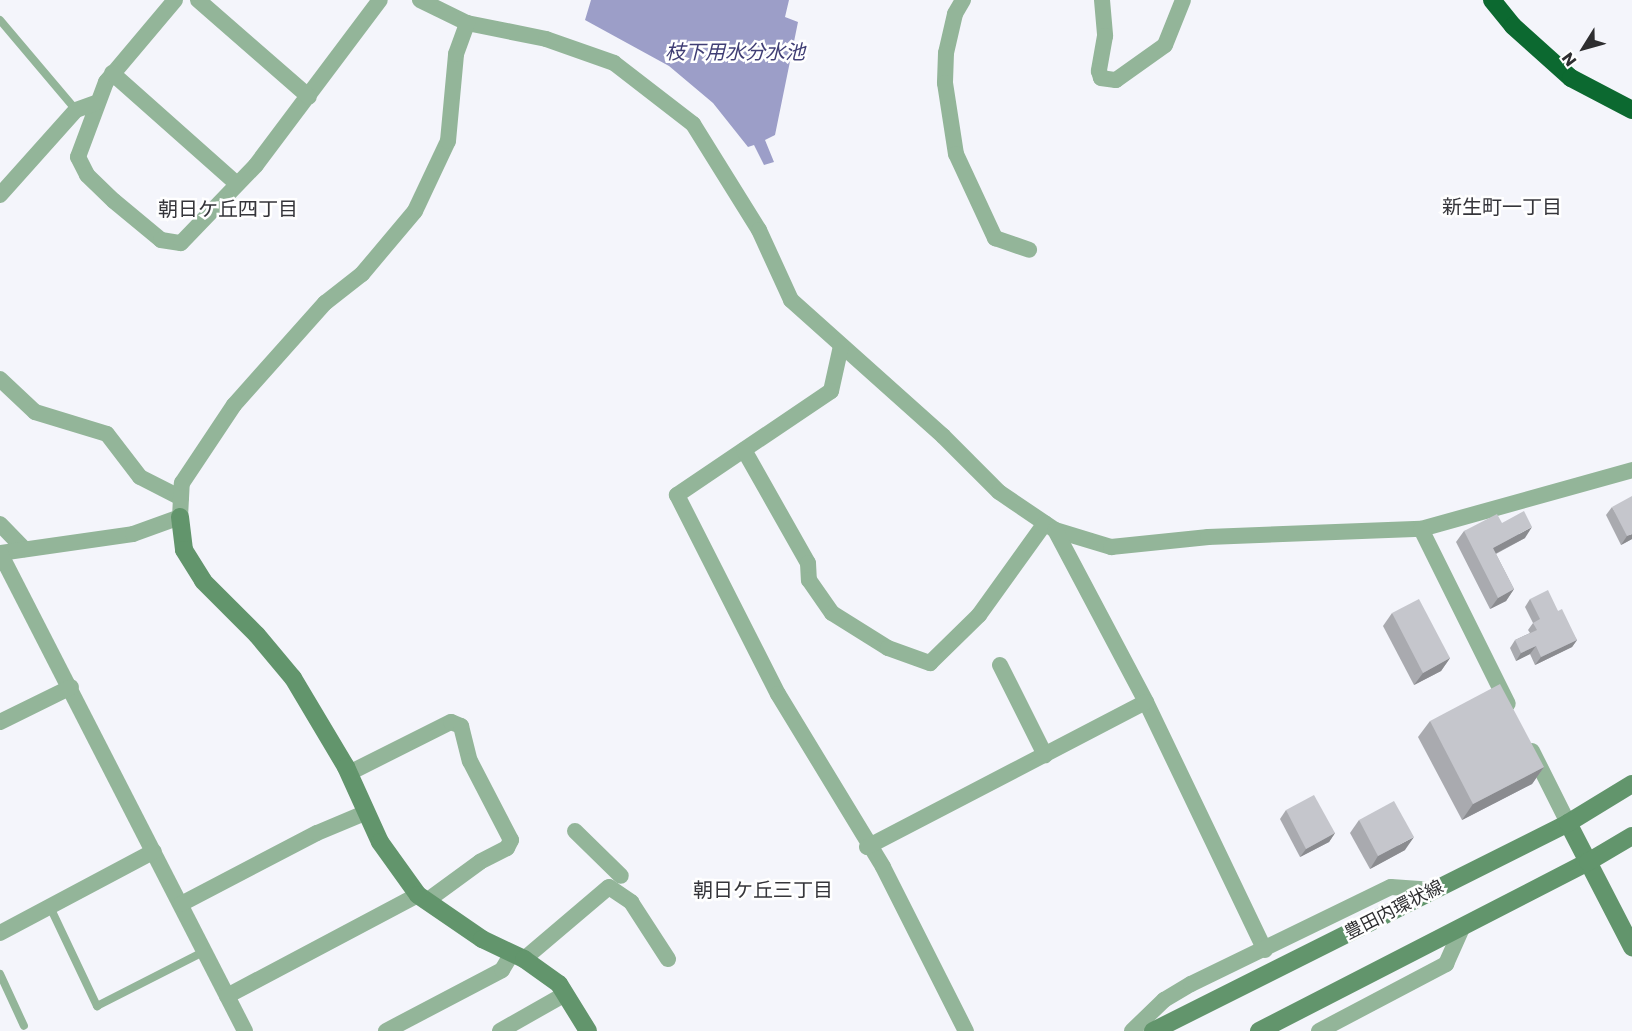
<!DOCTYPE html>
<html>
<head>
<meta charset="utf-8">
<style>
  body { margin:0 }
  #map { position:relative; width:1632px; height:1031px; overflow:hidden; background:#f4f5fb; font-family:Poppins,"Noto Sans JP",sans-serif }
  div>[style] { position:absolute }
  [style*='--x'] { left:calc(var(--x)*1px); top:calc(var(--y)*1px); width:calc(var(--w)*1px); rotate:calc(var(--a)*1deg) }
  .water>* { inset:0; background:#9c9ec8 }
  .lane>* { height:8px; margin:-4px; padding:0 4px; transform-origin:4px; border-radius:4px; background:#93b599 }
  .street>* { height:16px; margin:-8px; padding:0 8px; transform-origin:8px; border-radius:8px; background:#93b599 }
  .secondary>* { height:18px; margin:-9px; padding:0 9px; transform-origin:9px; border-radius:9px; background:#62956c }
  .highway>* { height:18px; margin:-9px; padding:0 9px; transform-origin:9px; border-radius:9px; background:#0c6930 }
  .wall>* { inset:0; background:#a9aaaf }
  .shaded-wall>* { inset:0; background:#8a8b8f }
  .building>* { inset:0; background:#c5c6cc }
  span { translate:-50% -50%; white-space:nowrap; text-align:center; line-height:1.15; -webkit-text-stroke:5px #fff; paint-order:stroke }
  .street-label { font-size:18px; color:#2e2e30 }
  .water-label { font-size:20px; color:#403e75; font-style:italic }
  .neighbourhood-label { font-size:20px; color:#35353a }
  .north { position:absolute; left:1554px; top:18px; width:60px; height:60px; -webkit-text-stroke:4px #fff; paint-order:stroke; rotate:233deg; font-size:16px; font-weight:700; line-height:24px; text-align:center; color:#2e2e30 }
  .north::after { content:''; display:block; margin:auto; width:21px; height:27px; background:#2e2e30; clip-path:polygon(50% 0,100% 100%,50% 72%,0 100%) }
</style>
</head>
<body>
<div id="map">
  <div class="water">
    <i style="clip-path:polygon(591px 0,789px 0,785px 17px,798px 22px,775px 135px,765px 140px,774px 162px,764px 165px,754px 145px,748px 147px,713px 103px,669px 66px,585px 20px)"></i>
  </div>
  <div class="lane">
    <i style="--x:0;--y:20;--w:118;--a:49.8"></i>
    <i style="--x:50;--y:907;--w:110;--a:64.6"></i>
    <i style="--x:97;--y:1006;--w:121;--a:-27"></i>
    <i style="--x:0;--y:974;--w:57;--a:65.2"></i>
  </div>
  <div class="street">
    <i style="--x:175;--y:0;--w:107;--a:130.1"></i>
    <i style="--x:106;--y:82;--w:80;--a:110.5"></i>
    <i style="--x:78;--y:157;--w:20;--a:63"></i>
    <i style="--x:87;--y:175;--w:37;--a:44"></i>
    <i style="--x:114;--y:201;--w:61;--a:39.7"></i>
    <i style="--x:161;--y:240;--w:20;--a:9"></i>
    <i style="--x:181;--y:243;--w:108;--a:-46.1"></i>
    <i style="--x:256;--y:165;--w:206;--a:-53.1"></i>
    <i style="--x:198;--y:0;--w:147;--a:41.1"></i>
    <i style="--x:420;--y:0;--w:52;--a:26.1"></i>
    <i style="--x:467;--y:23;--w:81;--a:11.4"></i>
    <i style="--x:546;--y:39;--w:72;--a:19.4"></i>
    <i style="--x:614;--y:63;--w:100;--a:37.7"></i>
    <i style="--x:693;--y:124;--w:125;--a:58.1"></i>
    <i style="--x:759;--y:230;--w:77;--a:65.4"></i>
    <i style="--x:791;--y:300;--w:204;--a:41.8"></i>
    <i style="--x:943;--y:436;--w:79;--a:45"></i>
    <i style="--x:999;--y:492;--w:68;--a:34.2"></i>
    <i style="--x:1055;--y:530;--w:59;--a:16.9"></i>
    <i style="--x:1111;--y:547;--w:98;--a:-5.9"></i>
    <i style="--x:1208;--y:537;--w:213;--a:-2.2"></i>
    <i style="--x:1421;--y:529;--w:219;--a:-15.6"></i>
    <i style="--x:963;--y:0;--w:16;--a:120"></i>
    <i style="--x:955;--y:14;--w:40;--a:103"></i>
    <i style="--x:946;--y:53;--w:30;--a:92"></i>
    <i style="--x:945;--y:83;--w:72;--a:81.2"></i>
    <i style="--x:956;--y:154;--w:93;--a:65.1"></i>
    <i style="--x:995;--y:238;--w:36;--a:19"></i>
    <i style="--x:1102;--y:0;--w:36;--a:85"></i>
    <i style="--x:1105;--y:36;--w:36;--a:100"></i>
    <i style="--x:1099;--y:71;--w:7;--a:74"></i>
    <i style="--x:1101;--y:78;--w:15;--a:8"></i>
    <i style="--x:1116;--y:80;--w:60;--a:-35.5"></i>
    <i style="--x:1165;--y:45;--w:48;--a:-68.2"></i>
    <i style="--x:112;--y:73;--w:167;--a:41.6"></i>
    <i style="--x:0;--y:195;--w:114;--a:-48.2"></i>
    <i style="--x:76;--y:110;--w:20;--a:-20"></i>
    <i style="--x:841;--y:346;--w:46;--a:102.5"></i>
    <i style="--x:831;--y:391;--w:186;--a:146"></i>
    <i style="--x:677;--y:495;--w:223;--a:63.1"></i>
    <i style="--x:778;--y:694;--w:202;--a:58.7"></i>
    <i style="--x:883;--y:867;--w:184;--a:63.2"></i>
    <i style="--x:0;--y:379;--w:48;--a:43.3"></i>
    <i style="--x:35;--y:412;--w:75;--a:17"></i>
    <i style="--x:107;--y:434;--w:54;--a:52.5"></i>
    <i style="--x:140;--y:477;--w:46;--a:27.1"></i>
    <i style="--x:744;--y:450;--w:130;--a:60.5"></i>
    <i style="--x:808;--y:563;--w:17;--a:87"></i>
    <i style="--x:809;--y:580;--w:40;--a:55.1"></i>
    <i style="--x:832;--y:613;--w:66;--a:32"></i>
    <i style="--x:888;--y:648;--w:45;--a:19.7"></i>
    <i style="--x:930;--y:663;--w:69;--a:-44.4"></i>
    <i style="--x:979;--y:615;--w:113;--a:-54.3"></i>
    <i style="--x:0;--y:524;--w:35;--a:46"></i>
    <i style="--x:1421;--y:529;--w:195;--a:63.6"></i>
    <i style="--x:1055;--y:530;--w:195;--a:62.1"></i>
    <i style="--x:1146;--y:702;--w:275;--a:64.4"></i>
    <i style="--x:0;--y:553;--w:134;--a:-8.1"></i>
    <i style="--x:133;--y:534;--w:50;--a:-19.9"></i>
    <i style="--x:180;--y:517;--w:34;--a:-87"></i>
    <i style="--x:182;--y:483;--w:94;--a:-56.3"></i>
    <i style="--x:234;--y:405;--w:137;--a:-48.3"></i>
    <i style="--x:325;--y:303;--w:47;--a:-38.1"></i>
    <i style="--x:362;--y:274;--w:82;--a:-49.9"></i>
    <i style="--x:415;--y:211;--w:77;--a:-64.8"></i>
    <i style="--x:448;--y:141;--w:87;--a:-84.7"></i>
    <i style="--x:456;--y:54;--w:33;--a:-70"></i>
    <i style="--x:0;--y:553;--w:537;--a:62.86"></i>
    <i style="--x:1000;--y:665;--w:101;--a:63.4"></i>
    <i style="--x:0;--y:722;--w:79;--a:-26.2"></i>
    <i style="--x:1532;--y:751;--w:80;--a:63.4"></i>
    <i style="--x:349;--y:773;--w:114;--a:-26.6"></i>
    <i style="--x:451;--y:722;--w:11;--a:22"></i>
    <i style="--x:461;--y:726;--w:36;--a:76"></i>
    <i style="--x:470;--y:761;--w:89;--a:62.6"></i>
    <i style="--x:511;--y:840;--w:9;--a:117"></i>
    <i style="--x:507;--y:848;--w:30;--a:153"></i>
    <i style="--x:480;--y:862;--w:64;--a:143.8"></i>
    <i style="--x:575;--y:831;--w:64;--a:44.4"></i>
    <i style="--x:867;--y:847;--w:314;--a:-27.5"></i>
    <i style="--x:181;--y:904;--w:153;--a:-27.6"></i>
    <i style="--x:317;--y:833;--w:54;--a:-22.8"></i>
    <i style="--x:0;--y:933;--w:174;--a:-28"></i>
    <i style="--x:524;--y:959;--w:111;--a:-40.3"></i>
    <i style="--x:609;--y:887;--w:27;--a:34"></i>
    <i style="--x:631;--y:902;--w:68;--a:57"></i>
    <i style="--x:227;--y:996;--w:216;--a:-27.9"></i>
    <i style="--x:386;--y:1031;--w:131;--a:-27.7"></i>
    <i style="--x:502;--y:970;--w:17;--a:-59"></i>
    <i style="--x:500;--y:1031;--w:75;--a:-29.6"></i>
    <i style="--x:1132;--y:1031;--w:45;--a:-44.1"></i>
    <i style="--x:1164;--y:1000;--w:31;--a:-31"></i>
    <i style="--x:1191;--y:984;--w:222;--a:-25.9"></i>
    <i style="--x:1391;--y:887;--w:43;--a:4"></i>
    <i style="--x:1319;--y:1031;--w:144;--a:-27.8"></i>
    <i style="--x:1446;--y:964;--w:39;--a:-66"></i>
  </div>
  <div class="secondary">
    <i style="--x:180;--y:517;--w:33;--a:83"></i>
    <i style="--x:184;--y:550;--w:36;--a:58"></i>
    <i style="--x:203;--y:581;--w:76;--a:45"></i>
    <i style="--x:257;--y:635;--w:56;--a:50.1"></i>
    <i style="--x:293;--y:678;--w:104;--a:59.2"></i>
    <i style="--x:346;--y:767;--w:82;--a:65.6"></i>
    <i style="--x:380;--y:842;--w:65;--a:54.4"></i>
    <i style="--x:418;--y:895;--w:78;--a:34.5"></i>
    <i style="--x:482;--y:939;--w:47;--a:25.5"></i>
    <i style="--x:524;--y:959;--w:43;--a:35.5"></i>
    <i style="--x:559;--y:984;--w:55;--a:58.3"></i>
    <i style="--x:1568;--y:823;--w:140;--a:62.7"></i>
    <i style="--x:1153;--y:1031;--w:464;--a:-26.6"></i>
    <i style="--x:1568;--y:823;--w:75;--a:-31.4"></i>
    <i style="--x:1259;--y:1031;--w:370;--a:-27.2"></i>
    <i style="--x:1588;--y:862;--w:51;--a:-30.6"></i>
  </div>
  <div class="highway">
    <i style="--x:1492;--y:0;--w:33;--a:51"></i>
    <i style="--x:1513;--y:26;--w:78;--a:41.9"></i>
    <i style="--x:1571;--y:78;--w:69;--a:27.7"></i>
  </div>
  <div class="wall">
    <i style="clip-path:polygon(1612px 507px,1632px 539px,1621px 545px,1606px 515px)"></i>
    <i style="clip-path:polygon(1502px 523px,1525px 538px,1496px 554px,1514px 589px,1506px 601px,1490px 609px,1456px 542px,1464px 531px)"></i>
    <i style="clip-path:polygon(1530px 599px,1558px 611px,1577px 640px,1572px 647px,1535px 665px,1530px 654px,1516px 661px,1510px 648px,1515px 640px,1530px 633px,1528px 630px,1533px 623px,1525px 607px)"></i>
    <i style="clip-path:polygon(1392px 613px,1450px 658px,1441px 671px,1414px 685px,1383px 626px)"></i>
    <i style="clip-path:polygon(1430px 721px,1544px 767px,1532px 784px,1462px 820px,1418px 737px)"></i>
    <i style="clip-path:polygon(1286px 810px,1335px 833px,1329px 842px,1300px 857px,1280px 819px)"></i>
    <i style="clip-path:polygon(1359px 820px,1405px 850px,1370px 869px,1350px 833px)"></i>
  </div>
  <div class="shaded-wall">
    <i style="clip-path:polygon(1532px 527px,1525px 538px,1485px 559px,1493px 548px)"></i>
    <i style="clip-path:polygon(1632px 534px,1632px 539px,1621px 545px,1627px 536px)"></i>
    <i style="clip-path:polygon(1514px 589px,1506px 601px,1490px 609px,1498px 598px)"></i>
    <i style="clip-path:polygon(1577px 640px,1572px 647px,1535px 665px,1541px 657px)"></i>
    <i style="clip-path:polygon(1536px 646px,1530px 654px,1516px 661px,1521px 653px)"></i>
    <i style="clip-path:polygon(1450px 658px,1441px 671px,1414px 685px,1423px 673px)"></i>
    <i style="clip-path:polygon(1544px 767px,1532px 784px,1462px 820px,1473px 804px)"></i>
    <i style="clip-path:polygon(1335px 833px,1329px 842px,1300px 857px,1306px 849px)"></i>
    <i style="clip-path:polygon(1414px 837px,1405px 850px,1370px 869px,1378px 856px)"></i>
  </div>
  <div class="building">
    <i style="clip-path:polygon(1632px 496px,1632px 534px,1627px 536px,1612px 507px)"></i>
    <i style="clip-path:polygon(1524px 511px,1532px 527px,1493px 548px,1514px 589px,1498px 598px,1464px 531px,1497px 514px,1502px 523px)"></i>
    <i style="clip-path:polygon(1548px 590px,1558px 611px,1562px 609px,1577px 640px,1541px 657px,1536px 646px,1521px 653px,1515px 640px,1537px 630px,1533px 623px,1540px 619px,1530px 599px)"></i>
    <i style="clip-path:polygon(1419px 599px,1450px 658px,1423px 673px,1392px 613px)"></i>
    <i style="clip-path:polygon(1500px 684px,1544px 767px,1473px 804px,1430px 721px)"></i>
    <i style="clip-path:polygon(1314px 795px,1335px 833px,1306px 849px,1286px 810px)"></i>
    <i style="clip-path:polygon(1394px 801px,1414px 837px,1378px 856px,1359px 820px)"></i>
  </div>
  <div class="street-label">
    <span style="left:1394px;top:910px;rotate:-27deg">豊田内環状線</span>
  </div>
  <div class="water-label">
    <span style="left:735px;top:52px">枝下用水分水池</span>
  </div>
  <div class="neighbourhood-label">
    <span style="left:1502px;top:207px">新生町一丁目</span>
    <span style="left:228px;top:209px">朝日ケ丘四丁目</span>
    <span style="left:763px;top:890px">朝日ケ丘三丁目</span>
  </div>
  <div class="north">N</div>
</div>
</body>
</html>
